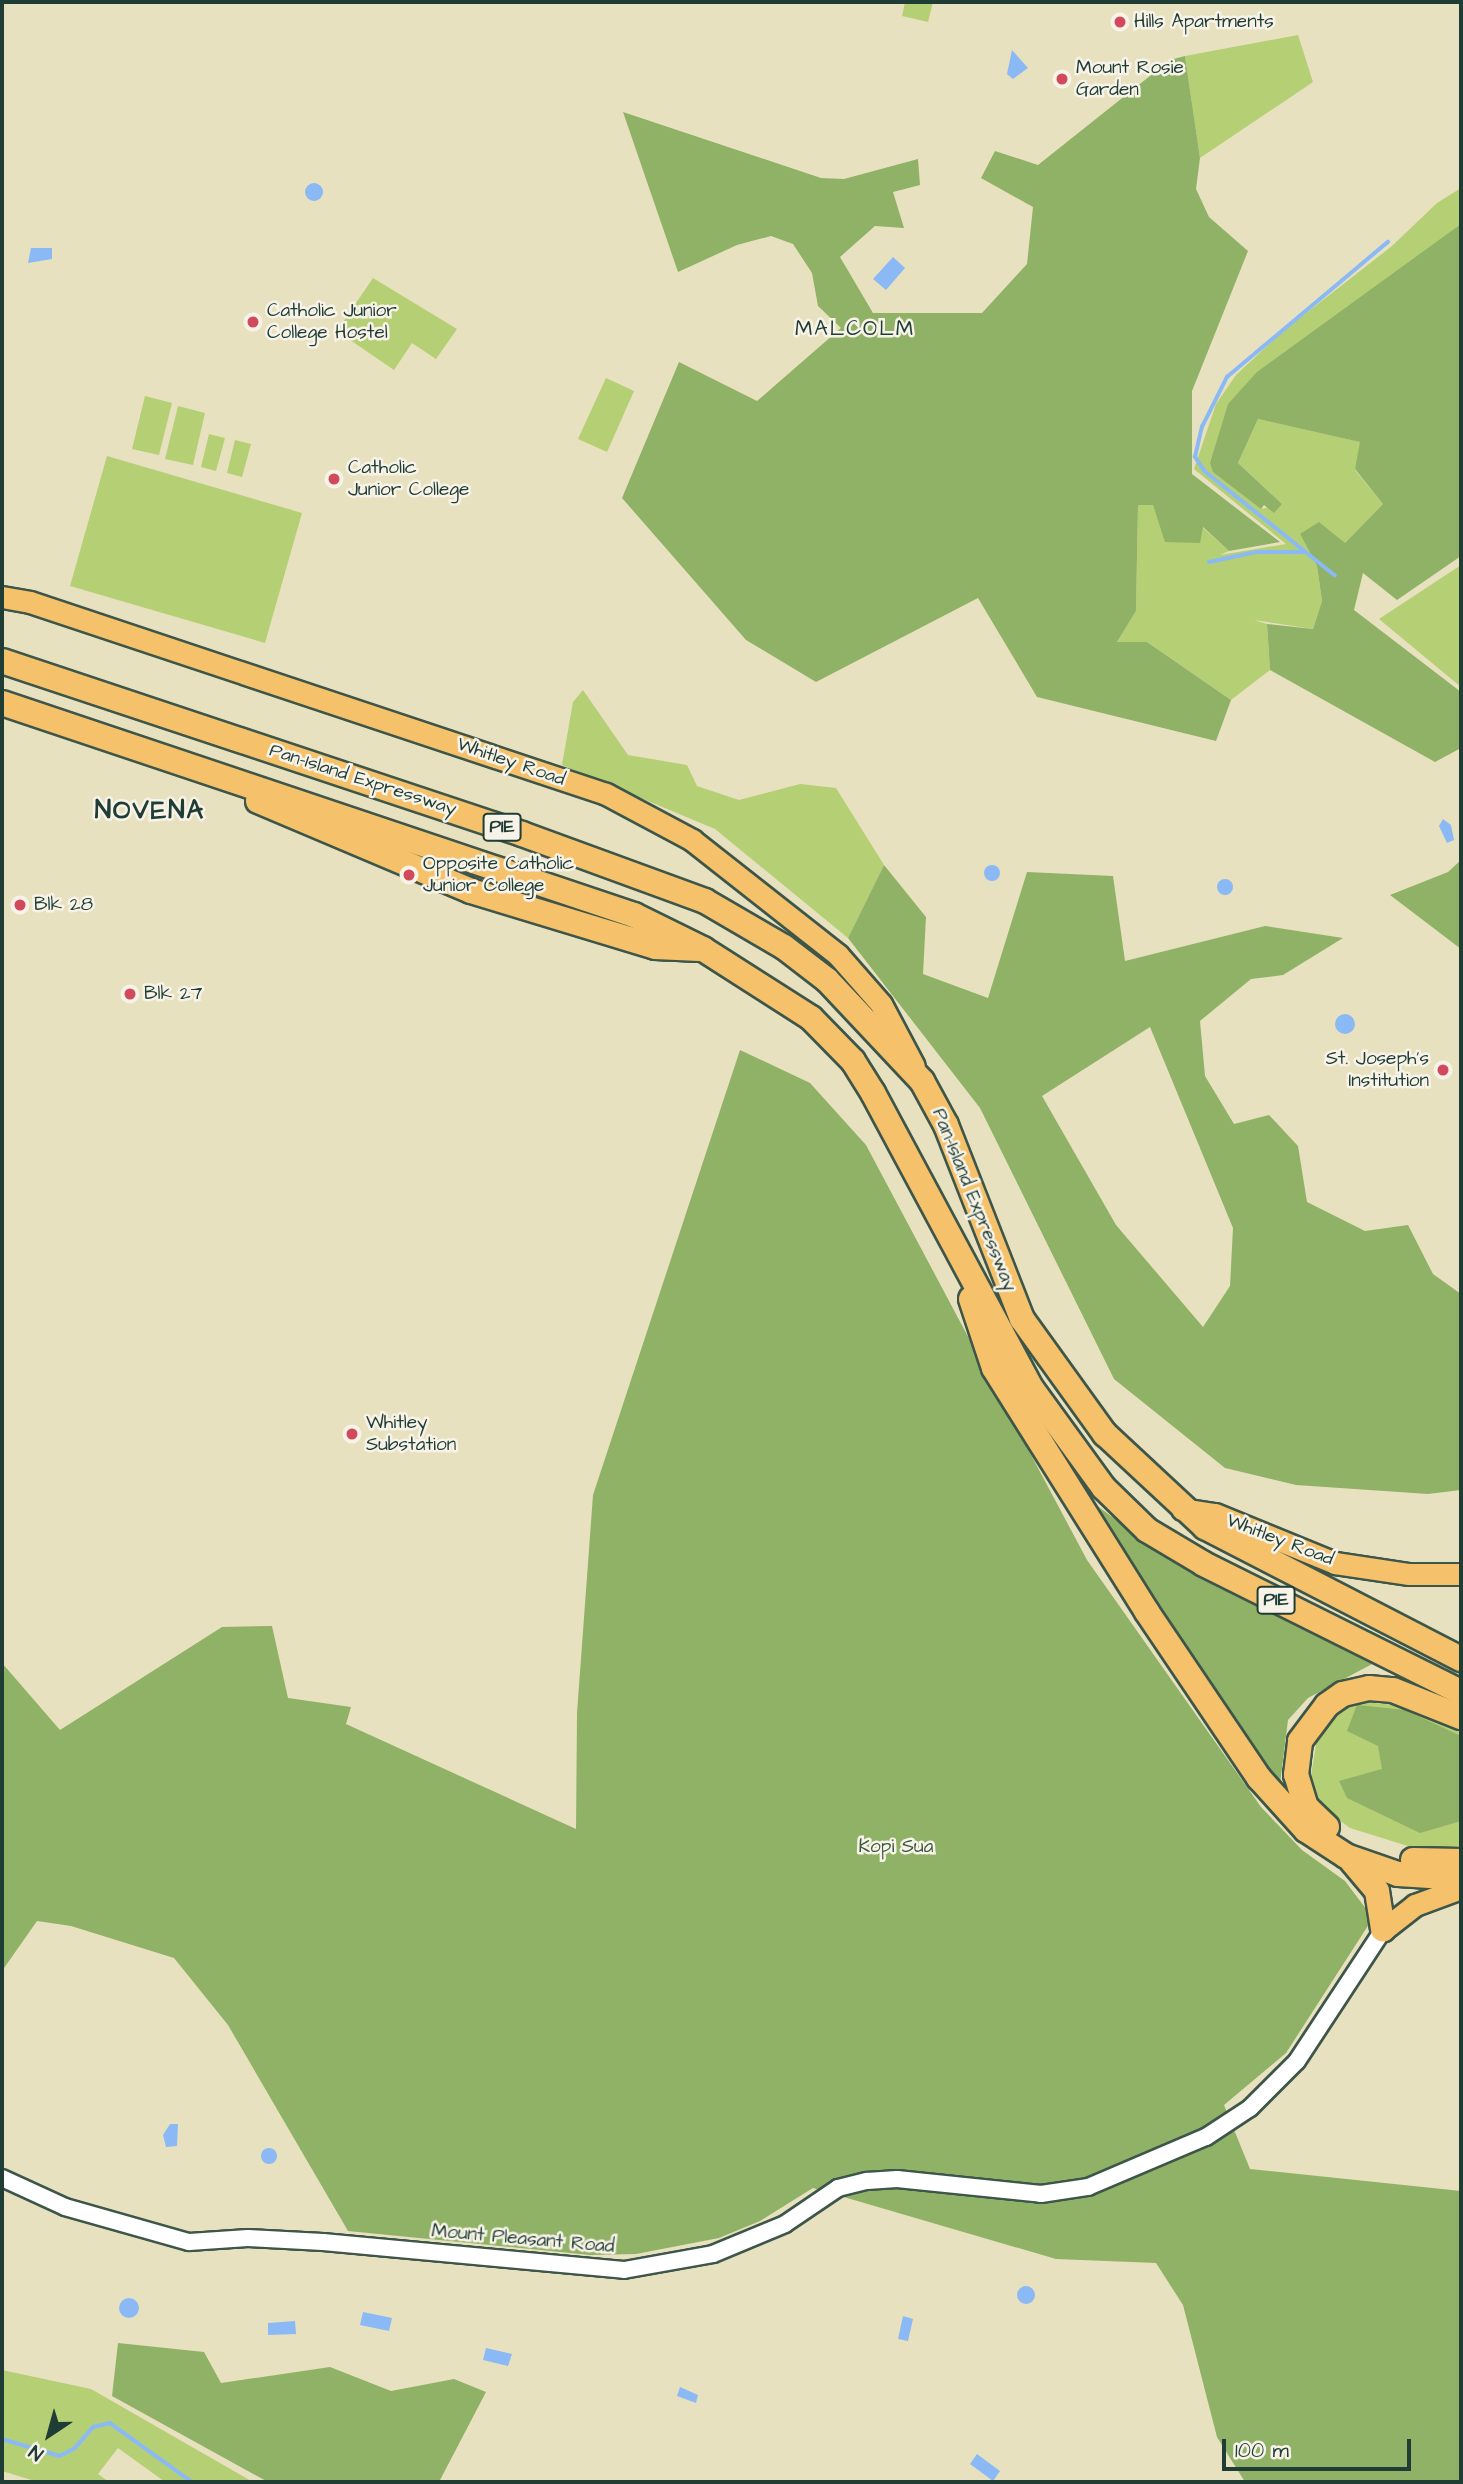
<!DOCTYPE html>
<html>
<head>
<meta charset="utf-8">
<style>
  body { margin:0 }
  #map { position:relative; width:1463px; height:2484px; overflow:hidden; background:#e8e1bf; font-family:"Architects Daughter",sans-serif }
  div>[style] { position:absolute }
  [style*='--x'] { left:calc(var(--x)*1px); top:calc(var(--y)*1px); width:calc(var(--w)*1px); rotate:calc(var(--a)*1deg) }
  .green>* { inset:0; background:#b5cf75 }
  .forest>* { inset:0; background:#90b266 }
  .water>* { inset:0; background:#8ab9f5 }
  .round { border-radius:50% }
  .stream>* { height:3.5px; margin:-1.75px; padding:0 1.75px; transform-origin:1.75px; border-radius:1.75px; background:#8ab9f5 }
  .roads { filter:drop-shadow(2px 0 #3d5649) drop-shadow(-2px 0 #3d5649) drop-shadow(0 2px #3d5649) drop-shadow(0 -2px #3d5649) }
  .minor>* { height:16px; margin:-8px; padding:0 8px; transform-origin:8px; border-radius:8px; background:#fff }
  .major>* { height:21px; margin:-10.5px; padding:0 10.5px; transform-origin:10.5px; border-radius:10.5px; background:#f5c16b }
  .highway>* { height:24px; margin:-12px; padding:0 12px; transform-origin:12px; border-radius:12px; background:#f5c16b }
  .dots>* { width:19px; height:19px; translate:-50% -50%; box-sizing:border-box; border:4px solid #f7f3e8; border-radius:50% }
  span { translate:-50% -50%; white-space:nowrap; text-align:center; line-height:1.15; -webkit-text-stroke:5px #f7f3e8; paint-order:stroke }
  .shield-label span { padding:2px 5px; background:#f7f3e8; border:2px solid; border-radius:5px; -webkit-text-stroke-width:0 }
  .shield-label { font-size:18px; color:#1f3d34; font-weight:700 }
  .poi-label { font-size:19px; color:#1f3d34 }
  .left { translate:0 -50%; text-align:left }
  .right { translate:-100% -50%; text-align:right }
  .street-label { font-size:19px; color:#1f3d34 }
  .park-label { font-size:19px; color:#3d5a41 }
  .neighbourhood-label { font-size:21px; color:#1f3d34; letter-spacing:2px }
  .district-label { font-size:26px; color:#1f3d34; font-weight:700; letter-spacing:2px }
  .frame { position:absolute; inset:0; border:4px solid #1f3d34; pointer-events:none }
  .north { position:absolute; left:14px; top:2400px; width:70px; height:70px; -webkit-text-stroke:5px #f7f3e8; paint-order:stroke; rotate:216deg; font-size:19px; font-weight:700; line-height:28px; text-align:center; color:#1f3d34 }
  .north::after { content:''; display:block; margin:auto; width:24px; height:32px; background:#1f3d34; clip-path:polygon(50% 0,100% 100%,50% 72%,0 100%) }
  .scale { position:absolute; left:1222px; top:2439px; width:189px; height:32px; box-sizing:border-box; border:4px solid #1f3d34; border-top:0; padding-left:9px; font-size:21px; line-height:24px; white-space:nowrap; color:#1f3d34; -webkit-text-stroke:5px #f7f3e8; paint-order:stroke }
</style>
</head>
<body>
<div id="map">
  <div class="green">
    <i style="clip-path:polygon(905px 2px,933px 2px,928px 22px,902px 16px)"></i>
    <i style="clip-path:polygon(1298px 35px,1313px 82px,1200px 158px,1185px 56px)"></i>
    <i style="clip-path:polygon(1461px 188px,1461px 272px,1397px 271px,1210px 462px,1261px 509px,1282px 504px,1238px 463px,1258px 419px,1361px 442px,1355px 470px,1383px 504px,1345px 543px,1300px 534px,1317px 566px,1322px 601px,1313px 629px,1254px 620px,1267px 624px,1270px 670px,1231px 700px,1147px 642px,1117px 642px,1136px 611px,1138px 505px,1153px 505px,1202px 527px,1229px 551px,1220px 555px,1286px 544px,1194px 469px,1216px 404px,1236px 375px,1282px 332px,1392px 246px,1437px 203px)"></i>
    <i style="clip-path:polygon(373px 278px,457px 329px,436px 359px,412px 343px,394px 370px,337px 331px)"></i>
    <i style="clip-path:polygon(606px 378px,634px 391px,607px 452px,578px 439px)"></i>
    <i style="clip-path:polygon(145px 396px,172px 403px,159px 455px,132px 449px)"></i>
    <i style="clip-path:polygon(178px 406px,205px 413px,193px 465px,165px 459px)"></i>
    <i style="clip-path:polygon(209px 434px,225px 438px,216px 471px,201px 467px)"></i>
    <i style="clip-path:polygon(235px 440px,251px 444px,242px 477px,227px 473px)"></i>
    <i style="clip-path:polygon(107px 456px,302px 513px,265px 643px,70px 586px)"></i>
    <i style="clip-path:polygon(1461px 565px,1461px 687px,1379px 619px)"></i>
    <i style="clip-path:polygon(583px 690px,628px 755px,687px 765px,697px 786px,739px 800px,800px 784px,836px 788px,884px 865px,848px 938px,715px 829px,562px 765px,573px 702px)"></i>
    <i style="clip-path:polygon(1354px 1701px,1406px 1706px,1461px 1730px,1461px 1851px,1427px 1852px,1350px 1828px,1328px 1812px,1309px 1788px,1317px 1739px,1334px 1713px)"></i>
    <i style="clip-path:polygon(2px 2370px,91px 2389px,253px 2482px,165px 2482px,118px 2448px,98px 2474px,109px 2482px,38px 2482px,2px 2471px)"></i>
  </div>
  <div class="forest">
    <i style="clip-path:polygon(1185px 56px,1200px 158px,1196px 189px,1209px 217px,1248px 251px,1192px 391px,1192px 474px,1280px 542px,1229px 551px,1203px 527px,1200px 543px,1165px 542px,1153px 505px,1138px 505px,1136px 611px,1117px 642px,1147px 642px,1231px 700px,1216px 741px,1037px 697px,978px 598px,816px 682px,746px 640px,622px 498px,679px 362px,757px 401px,841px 328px,818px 306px,812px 273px,793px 244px,771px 236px,737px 245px,678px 272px,623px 112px,821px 178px,844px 179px,918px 159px,920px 185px,893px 192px,904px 228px,875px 226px,840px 257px,873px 313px,982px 313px,1027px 264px,1033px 207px,981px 178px,995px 151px,1038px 165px,1170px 60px)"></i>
    <i style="clip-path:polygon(1461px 224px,1461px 556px,1397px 600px,1363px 573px,1354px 610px,1461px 692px,1461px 748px,1435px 762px,1270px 670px,1267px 624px,1313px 629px,1322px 601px,1317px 566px,1300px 534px,1319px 522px,1345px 543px,1383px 504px,1355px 469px,1360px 442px,1258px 419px,1238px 463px,1282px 504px,1274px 513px,1264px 505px,1261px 509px,1213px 472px,1210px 463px,1228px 404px,1257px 372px)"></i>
    <i style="clip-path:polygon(1461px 860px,1461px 949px,1390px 895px,1448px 872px)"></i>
    <i style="clip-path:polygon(evenodd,884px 865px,926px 917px,923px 974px,988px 998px,1027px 872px,1113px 876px,1125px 961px,1265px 926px,1343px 938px,1283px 975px,1251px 979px,1200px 1021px,1205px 1076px,1234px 1124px,1269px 1115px,1298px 1146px,1307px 1202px,1365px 1231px,1408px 1225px,1433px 1274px,1461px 1294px,1461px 1490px,1428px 1494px,1296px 1485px,1225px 1468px,1114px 1379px,980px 1108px,848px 938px,884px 865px,1150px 1027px,1233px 1228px,1230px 1286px,1203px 1327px,1116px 1225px,1042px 1096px,1150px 1027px)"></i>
    <i style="clip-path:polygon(740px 1050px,810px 1083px,866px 1145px,1087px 1560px,1261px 1807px,1302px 1850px,1345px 1881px,1373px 1918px,1286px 2053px,1224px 2105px,1250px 2169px,1461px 2191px,1461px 2482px,1245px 2482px,1217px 2437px,1183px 2305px,1156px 2263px,1056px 2259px,813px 2188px,760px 2221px,719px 2238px,636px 2254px,590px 2255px,348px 2231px,228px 2025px,174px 1958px,71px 1926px,37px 1921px,2px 1971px,2px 1663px,60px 1730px,222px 1627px,272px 1626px,288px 1698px,351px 1707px,346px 1724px,576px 1829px,577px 1713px,593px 1495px)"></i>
    <i style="clip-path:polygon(1092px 1502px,1142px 1539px,1376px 1662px,1308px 1698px,1288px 1720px,1279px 1792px)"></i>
    <i style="clip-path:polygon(1357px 1705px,1405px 1710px,1461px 1736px,1461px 1821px,1420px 1833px,1347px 1798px,1339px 1781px,1382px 1769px,1378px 1746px,1347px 1731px)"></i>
    <i style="clip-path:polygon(118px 2343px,204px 2352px,221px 2383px,330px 2367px,391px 2391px,454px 2379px,486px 2392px,439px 2482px,268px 2482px,112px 2396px)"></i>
  </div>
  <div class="water">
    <i style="clip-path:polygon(1012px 50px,1028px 68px,1013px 79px,1007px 74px)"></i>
    <i class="round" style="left:305px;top:183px;width:18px;height:18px"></i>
    <i style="clip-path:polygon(31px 248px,52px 248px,52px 259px,28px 263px)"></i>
    <i style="clip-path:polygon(893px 257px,905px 268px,886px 290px,873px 279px)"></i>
    <i style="clip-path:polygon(1443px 819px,1451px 825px,1454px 840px,1447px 843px,1439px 826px)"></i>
    <i class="round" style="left:984px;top:865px;width:16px;height:16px"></i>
    <i class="round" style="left:1217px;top:879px;width:16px;height:16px"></i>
    <i class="round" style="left:1335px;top:1014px;width:20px;height:20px"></i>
    <i style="clip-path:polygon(170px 2124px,178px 2124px,177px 2146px,166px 2147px,163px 2135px)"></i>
    <i class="round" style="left:261px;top:2148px;width:16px;height:16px"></i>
    <i class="round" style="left:1017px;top:2286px;width:18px;height:18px"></i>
    <i class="round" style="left:119px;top:2298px;width:20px;height:20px"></i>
    <i style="clip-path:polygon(363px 2312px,392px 2318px,389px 2331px,360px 2325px)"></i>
    <i style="clip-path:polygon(903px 2316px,913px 2319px,908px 2341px,898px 2339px)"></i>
    <i style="clip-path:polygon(295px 2321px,296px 2334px,268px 2335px,268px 2323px)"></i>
    <i style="clip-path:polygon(486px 2348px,512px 2354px,508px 2366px,483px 2360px)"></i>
    <i style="clip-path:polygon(680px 2387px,698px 2395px,696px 2403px,677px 2396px)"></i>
    <i style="clip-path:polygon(977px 2454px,1000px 2471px,993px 2481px,970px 2464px)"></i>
  </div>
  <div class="stream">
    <i style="--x:1209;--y:562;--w:49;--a:-11.8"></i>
    <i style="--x:1257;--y:552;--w:47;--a:0"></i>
    <i style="--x:1335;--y:576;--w:166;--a:-141.3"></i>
    <i style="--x:1205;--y:472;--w:18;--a:-124"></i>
    <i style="--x:1195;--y:457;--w:31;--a:-77"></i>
    <i style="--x:1202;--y:427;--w:56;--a:-63.4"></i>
    <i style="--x:1227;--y:377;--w:210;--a:-40"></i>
    <i style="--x:2;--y:2439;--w:60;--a:16.3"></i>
    <i style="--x:60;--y:2456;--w:17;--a:-28"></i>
    <i style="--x:75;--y:2448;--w:28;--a:-49"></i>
    <i style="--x:93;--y:2427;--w:17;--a:-13"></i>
    <i style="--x:110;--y:2423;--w:101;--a:35.7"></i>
  </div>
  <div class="roads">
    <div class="minor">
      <i style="--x:2;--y:2178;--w:69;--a:24.7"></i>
      <i style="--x:65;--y:2207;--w:129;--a:15.8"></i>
      <i style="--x:189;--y:2242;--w:59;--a:-3.9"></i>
      <i style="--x:248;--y:2238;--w:75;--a:3.1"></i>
      <i style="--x:323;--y:2242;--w:302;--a:5.3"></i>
      <i style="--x:624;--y:2270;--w:90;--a:-10.2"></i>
      <i style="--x:713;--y:2254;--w:78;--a:-22.6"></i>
      <i style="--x:785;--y:2224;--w:64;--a:-34.2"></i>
      <i style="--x:838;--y:2188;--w:30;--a:-14"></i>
      <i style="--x:867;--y:2181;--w:30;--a:-4"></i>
      <i style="--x:897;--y:2179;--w:145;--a:5.9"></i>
      <i style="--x:1041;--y:2194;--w:48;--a:-8.5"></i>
      <i style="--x:1088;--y:2187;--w:128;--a:-23"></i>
      <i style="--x:1206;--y:2137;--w:53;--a:-33.4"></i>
      <i style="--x:1250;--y:2108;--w:66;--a:-45"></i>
      <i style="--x:1297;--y:2061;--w:157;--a:-56.7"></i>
    </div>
    <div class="major">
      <i style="--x:2;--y:597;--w:28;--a:10"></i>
      <i style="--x:30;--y:602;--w:607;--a:18.43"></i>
      <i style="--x:606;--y:794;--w:98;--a:28.1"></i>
      <i style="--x:692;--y:840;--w:186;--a:38.2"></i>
      <i style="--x:838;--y:955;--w:65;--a:48.7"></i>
      <i style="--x:881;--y:1004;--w:70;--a:62"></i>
      <i style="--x:1182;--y:1509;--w:33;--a:9"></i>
      <i style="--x:1215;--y:1514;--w:130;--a:22.2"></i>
      <i style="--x:1335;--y:1563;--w:75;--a:8.5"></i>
      <i style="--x:1409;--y:1574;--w:52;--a:0"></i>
      <i style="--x:1383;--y:1930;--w:41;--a:-38"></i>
      <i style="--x:1415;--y:1905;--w:49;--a:-20.3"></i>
    </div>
    <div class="highway">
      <i style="--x:2;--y:661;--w:548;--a:18.4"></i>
      <i style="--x:522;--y:834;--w:195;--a:20.1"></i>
      <i style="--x:705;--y:901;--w:91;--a:30.2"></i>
      <i style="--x:784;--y:947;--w:54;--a:37.5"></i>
      <i style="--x:827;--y:980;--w:139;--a:46.8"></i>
      <i style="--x:922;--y:1081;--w:50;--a:61.4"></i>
      <i style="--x:946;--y:1125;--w:208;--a:68.6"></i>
      <i style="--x:1022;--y:1319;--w:142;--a:54.2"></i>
      <i style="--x:1105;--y:1434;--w:137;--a:42.9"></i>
      <i style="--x:1205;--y:1527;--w:288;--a:27.3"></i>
      <i style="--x:2;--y:703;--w:667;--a:18.54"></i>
      <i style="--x:634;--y:915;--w:77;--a:26.2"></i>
      <i style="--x:703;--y:949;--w:128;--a:32.6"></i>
      <i style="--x:811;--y:1018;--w:60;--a:45.7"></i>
      <i style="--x:853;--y:1061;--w:38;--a:58"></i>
      <i style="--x:873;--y:1093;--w:336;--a:61.8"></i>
      <i style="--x:1032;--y:1389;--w:122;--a:54"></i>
      <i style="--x:1104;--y:1488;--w:60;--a:44.3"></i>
      <i style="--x:1147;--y:1530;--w:66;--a:30.8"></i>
      <i style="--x:1204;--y:1564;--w:287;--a:26.5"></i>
      <i style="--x:258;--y:801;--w:231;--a:22.9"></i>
      <i style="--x:471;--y:891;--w:192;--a:16.9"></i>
      <i style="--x:655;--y:947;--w:44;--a:2.6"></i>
      <i style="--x:971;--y:1299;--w:73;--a:71.6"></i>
      <i style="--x:994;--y:1368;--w:288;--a:57.9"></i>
      <i style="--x:1147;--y:1612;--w:200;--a:56"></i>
      <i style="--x:1259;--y:1778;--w:70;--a:47.9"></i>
      <i style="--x:1306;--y:1830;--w:48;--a:33"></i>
      <i style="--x:1346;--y:1856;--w:55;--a:19.1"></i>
      <i style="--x:1398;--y:1874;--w:63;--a:3.6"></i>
      <i style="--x:1327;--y:1827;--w:29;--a:-136"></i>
      <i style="--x:1306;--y:1807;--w:34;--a:-107"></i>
      <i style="--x:1296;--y:1775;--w:34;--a:-83"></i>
      <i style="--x:1300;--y:1741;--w:45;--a:-53.1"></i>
      <i style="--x:1327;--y:1705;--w:19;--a:-35"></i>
      <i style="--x:1343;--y:1694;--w:27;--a:-13"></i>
      <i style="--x:1369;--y:1688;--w:24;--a:5"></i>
      <i style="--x:1393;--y:1690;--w:73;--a:21.7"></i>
      <i style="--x:1351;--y:1860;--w:40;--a:50"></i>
      <i style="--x:1377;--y:1891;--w:39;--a:81"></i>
      <i style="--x:1413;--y:1860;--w:48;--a:1.2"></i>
    </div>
  </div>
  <div class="dots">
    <i style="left:1120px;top:22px;background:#d1495b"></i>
    <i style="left:1062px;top:79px;background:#d1495b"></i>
    <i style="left:253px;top:322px;background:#d1495b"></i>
    <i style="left:334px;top:479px;background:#d1495b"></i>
    <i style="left:409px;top:875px;background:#d1495b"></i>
    <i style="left:20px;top:905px;background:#d1495b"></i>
    <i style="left:130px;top:994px;background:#d1495b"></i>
    <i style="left:1443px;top:1070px;background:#d1495b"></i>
    <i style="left:352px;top:1434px;background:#d1495b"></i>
  </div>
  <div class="shield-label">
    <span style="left:502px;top:827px">PIE</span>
    <span style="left:1276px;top:1600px">PIE</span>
  </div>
  <div class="poi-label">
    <span class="left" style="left:1134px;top:22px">Hills Apartments</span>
    <span class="left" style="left:1076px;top:79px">Mount Rosie<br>Garden</span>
    <span class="left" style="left:267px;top:322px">Catholic Junior<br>College Hostel</span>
    <span class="left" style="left:348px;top:479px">Catholic<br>Junior College</span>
    <span class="left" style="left:423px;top:875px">Opposite Catholic<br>Junior College</span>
    <span class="left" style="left:34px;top:905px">Blk 28</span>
    <span class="left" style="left:144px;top:994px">Blk 27</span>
    <span class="right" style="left:1429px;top:1070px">St. Joseph's<br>Institution</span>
    <span class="left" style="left:366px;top:1434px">Whitley<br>Substation</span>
  </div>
  <div class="street-label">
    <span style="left:511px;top:762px;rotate:19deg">Whitley Road</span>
    <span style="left:363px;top:780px;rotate:18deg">Pan-Island Expressway</span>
    <span style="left:974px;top:1200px;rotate:68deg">Pan-Island Expressway</span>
    <span style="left:1280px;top:1540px;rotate:21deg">Whitley Road</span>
    <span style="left:523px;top:2239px;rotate:5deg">Mount Pleasant Road</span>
  </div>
  <div class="park-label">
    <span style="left:896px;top:1847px">Kopi Sua</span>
  </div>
  <div class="neighbourhood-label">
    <span style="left:855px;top:329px">MALCOLM</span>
  </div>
  <div class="district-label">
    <span style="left:150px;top:811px">NOVENA</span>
  </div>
  <div class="frame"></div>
  <div class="north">N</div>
  <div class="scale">100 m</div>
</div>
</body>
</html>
